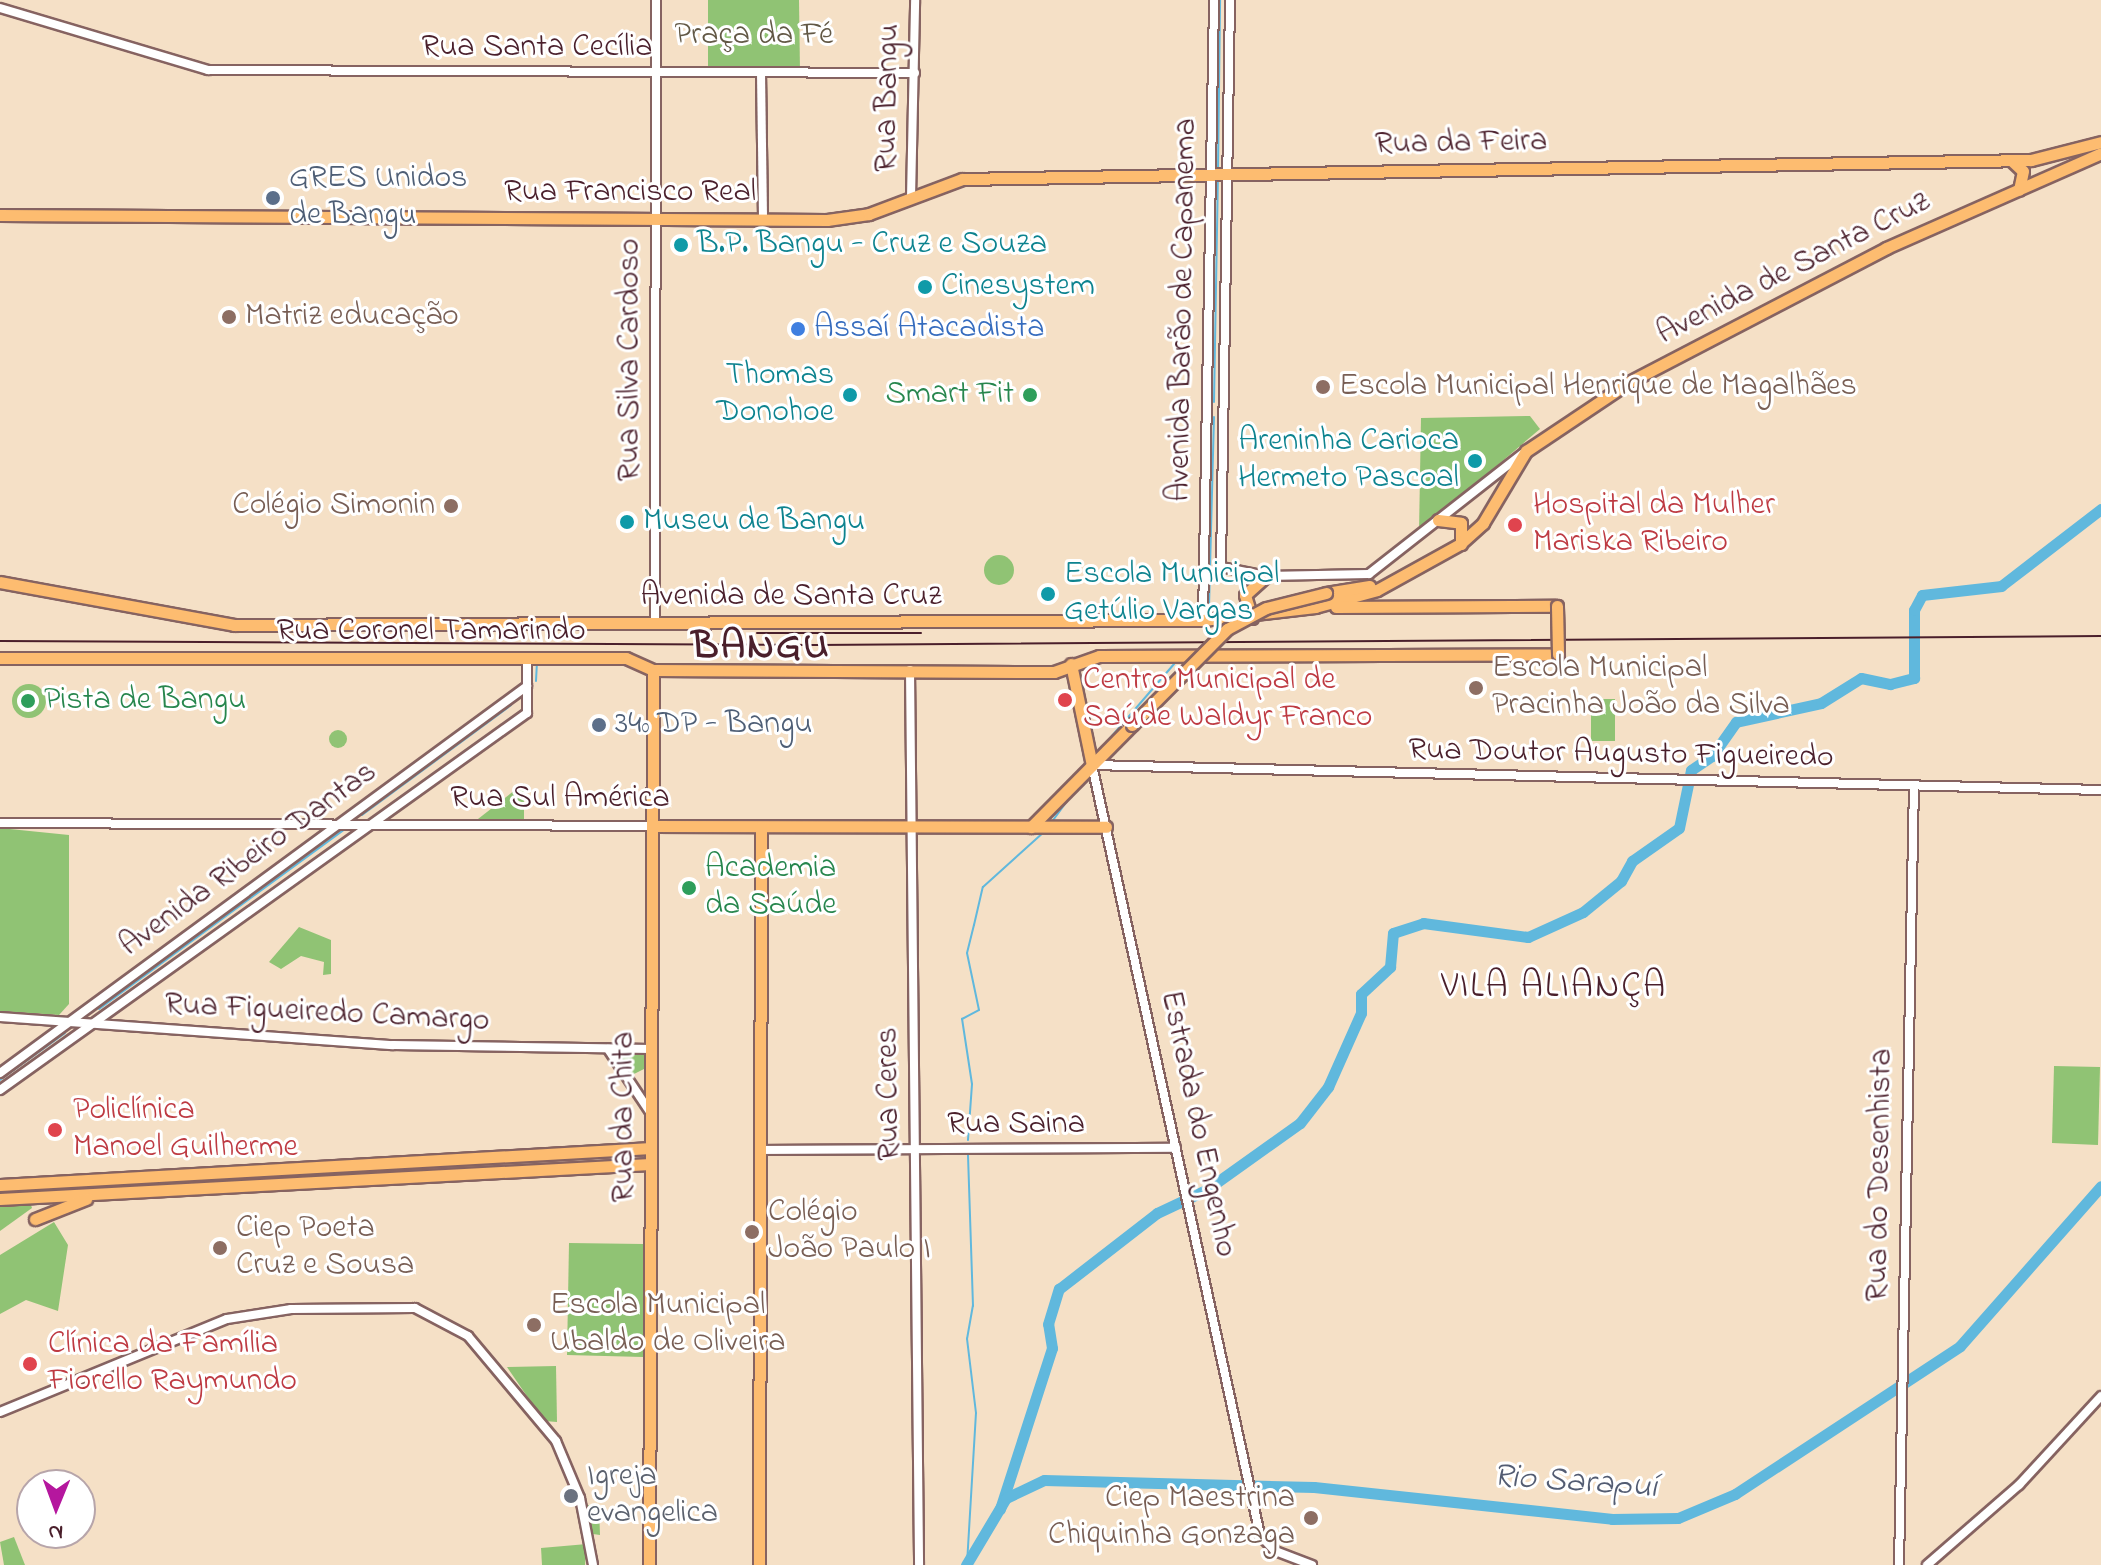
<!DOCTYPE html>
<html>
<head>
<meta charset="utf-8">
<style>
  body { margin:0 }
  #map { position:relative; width:2101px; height:1565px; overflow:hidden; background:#f5e0c6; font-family:"Indie Flower",sans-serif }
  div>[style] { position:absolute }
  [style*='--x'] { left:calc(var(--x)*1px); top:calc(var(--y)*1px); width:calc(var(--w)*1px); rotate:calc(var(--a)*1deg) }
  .green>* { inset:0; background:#90c374 }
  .round { border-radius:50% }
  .stream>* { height:2px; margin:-1px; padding:0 1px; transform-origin:1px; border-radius:1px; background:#60b8dd }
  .river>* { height:11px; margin:-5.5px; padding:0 5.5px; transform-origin:5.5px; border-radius:5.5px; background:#60b8dd }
  .roads { filter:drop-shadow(2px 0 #866361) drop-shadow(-2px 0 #866361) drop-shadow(0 2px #866361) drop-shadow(0 -2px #866361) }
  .minor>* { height:8px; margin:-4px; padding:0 4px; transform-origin:4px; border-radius:4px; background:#fff }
  .major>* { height:11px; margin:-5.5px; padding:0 5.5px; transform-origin:5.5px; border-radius:5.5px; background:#fdbc70 }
  .rail>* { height:2px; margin:-1px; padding:0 1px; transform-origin:1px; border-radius:1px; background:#4a1f2b }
  .bridges { filter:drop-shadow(2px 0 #866361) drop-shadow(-2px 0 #866361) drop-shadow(0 2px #866361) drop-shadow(0 -2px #866361) }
  .major-bridge>* { height:11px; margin:-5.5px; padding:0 5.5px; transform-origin:5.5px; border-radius:5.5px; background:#fdbc70 }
  .dots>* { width:22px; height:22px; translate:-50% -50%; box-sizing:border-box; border:4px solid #fff; border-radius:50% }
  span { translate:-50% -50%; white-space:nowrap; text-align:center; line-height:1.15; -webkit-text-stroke:6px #fff; paint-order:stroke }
  .park-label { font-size:32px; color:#625845 }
  .street-label { font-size:32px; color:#4a1f2b }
  .service-label { font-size:32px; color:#4e5e75 }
  .left { translate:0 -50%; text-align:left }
  .culture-label { font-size:32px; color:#0d838f }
  .right { translate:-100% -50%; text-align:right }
  .education-label { font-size:32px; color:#785e54 }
  .shop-label { font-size:32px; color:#366cbe }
  .leisure-label { font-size:32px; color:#27864d }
  .health-label { font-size:32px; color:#be3a42 }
  .worship-label { font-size:32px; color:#5b616d }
  .water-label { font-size:34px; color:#535c72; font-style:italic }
  .quarter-label { font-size:36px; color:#4a1f2b; letter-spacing:2px }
  .district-label { font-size:40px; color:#4a1f2b; font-weight:700; letter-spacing:2px }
  .north { position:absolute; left:16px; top:1469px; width:80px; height:80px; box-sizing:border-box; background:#fff; border:2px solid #b7a5aa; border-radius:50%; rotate:181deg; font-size:22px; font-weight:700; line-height:32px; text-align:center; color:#4a1f2b }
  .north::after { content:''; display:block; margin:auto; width:28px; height:36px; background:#b5179e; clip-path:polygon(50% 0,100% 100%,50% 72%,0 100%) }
</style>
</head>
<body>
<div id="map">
  <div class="green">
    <i style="clip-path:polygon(708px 0,799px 0,800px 72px,708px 72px)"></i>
    <i style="clip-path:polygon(1421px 418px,1530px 416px,1540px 429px,1419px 532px)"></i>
    <i class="round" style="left:984px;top:555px;width:30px;height:30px"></i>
    <i class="round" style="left:12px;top:684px;width:34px;height:34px"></i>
    <i style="clip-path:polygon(1591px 699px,1615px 699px,1615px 741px,1591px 741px)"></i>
    <i class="round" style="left:329px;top:730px;width:18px;height:18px"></i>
    <i style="clip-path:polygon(524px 783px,524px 819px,478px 819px)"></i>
    <i style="clip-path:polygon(0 828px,69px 835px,69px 1004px,59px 1015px,0 1011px)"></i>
    <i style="clip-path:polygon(299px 927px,331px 940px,331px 974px,323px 975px,324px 962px,301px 956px,281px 969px,269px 962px)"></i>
    <i style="clip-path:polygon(616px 1055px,644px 1055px,644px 1069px,630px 1076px)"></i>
    <i style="clip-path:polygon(2054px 1066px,2100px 1067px,2098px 1145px,2052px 1143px)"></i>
    <i style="clip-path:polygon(0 1202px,30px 1202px,32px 1208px,0 1231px)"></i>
    <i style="clip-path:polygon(54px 1222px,68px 1245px,58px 1311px,26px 1300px,0 1314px,0 1255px)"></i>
    <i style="clip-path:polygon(569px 1243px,643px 1244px,643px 1357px,567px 1355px)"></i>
    <i style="clip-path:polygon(556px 1366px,557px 1422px,544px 1421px,507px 1367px)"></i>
    <i style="clip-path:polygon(586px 1505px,599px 1505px,600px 1535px,593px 1534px)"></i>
    <i style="clip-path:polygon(14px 1537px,25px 1565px,4px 1565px,0 1542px)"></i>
    <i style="clip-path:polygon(587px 1544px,585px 1565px,542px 1565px,541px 1548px)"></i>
  </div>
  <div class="stream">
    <i style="--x:1218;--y:171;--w:171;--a:-89.3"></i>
    <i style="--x:1214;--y:402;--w:221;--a:-89"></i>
    <i style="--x:1209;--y:607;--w:190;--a:-88.5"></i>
    <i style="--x:536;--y:681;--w:18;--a:-87"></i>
    <i style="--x:1105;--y:744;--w:106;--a:-49.2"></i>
    <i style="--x:362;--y:815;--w:185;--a:-36.4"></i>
    <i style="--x:1051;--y:823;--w:42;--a:-53.7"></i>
    <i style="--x:99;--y:1009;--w:305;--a:-36.2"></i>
    <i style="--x:0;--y:1080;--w:80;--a:-35.9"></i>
    <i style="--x:968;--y:1140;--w:56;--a:-85.9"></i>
    <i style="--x:972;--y:1084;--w:66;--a:-98.7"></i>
    <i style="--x:962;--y:1019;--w:19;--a:-28"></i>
    <i style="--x:979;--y:1010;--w:58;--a:-101.9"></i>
    <i style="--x:967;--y:953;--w:29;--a:-76"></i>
    <i style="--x:974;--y:925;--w:39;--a:-77"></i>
    <i style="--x:983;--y:887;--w:84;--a:-42.1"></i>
    <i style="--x:967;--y:1564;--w:151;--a:-86.6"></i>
    <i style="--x:976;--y:1413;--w:75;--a:-96.9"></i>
    <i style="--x:967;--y:1339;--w:34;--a:-80"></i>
    <i style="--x:973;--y:1306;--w:152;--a:-91.9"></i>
  </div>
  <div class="river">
    <i style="--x:1000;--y:1509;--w:169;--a:-72.1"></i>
    <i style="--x:1052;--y:1348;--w:24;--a:-99"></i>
    <i style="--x:1048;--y:1324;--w:37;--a:-73"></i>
    <i style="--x:1059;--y:1289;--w:124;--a:-37.8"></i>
    <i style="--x:1157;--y:1213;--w:54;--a:-25.1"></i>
    <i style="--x:1206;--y:1190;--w:115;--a:-35.5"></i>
    <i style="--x:1300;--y:1123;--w:46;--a:-52.1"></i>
    <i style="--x:1328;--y:1087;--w:81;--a:-66"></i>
    <i style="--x:1361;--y:1013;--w:19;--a:-90"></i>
    <i style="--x:1361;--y:994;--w:40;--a:-43"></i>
    <i style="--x:1390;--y:967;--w:34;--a:-85"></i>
    <i style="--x:1393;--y:933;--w:32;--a:-18"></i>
    <i style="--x:1423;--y:923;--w:106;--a:7.6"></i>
    <i style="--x:1528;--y:937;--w:60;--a:-24.4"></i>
    <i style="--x:1583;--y:912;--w:49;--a:-39.2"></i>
    <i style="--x:1621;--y:881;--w:23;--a:-61"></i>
    <i style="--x:1632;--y:861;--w:57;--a:-35.1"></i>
    <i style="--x:1679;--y:828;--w:59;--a:-78.3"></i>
    <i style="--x:1691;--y:770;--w:25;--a:-34"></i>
    <i style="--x:1712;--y:756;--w:42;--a:-54.8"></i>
    <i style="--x:1736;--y:722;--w:87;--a:-12.6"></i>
    <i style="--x:1821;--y:703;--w:47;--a:-32"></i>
    <i style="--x:1861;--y:678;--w:30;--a:12"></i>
    <i style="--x:1890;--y:684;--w:25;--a:-14"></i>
    <i style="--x:1914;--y:678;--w:68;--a:-90"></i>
    <i style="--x:1914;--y:610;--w:17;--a:-62"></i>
    <i style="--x:1922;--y:595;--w:80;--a:-6.5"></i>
    <i style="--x:2001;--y:586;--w:126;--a:-37.6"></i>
    <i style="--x:966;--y:1565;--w:78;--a:-59.2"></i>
    <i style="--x:1006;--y:1498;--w:42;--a:-25.3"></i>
    <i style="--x:1044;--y:1480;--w:270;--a:1.5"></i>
    <i style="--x:1314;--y:1487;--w:300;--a:6.1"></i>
    <i style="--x:1612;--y:1519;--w:66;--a:-0.9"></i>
    <i style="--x:1678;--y:1518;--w:62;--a:-22.8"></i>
    <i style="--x:1735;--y:1494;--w:269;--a:-33.3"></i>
    <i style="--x:1960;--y:1346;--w:213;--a:-48.6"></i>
  </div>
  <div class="roads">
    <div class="minor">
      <i style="--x:1230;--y:0;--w:567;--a:90.91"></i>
      <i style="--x:1221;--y:567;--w:46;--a:11.3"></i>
      <i style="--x:1266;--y:576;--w:103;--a:-1.1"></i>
      <i style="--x:1369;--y:574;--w:194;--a:-38.1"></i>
      <i style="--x:0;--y:8;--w:217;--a:16.6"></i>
      <i style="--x:208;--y:70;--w:707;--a:0.24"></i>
      <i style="--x:761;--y:73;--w:146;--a:89.2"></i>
      <i style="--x:911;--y:198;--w:198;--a:-88.8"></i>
      <i style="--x:1203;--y:620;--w:620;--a:-88.98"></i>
      <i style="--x:655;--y:624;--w:624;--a:-89.91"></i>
      <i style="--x:910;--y:670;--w:895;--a:89.42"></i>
      <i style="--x:0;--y:823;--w:652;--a:0.26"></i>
      <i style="--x:0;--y:1017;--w:394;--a:4.1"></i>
      <i style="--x:393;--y:1045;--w:258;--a:0.9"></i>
      <i style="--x:608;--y:1049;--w:76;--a:56.3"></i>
      <i style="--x:0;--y:1073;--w:654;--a:-36.29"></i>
      <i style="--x:0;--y:1090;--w:648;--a:-35.58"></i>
      <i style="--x:527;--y:713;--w:56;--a:-90"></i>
      <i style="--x:760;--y:1150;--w:416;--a:-0.3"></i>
      <i style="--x:0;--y:1412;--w:245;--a:-22.3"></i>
      <i style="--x:227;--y:1319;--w:65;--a:-8.9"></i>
      <i style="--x:291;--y:1309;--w:124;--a:-0.5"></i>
      <i style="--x:415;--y:1308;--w:60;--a:27.8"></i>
      <i style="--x:468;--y:1336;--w:137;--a:50"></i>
      <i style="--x:556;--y:1441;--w:62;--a:67.2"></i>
      <i style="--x:580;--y:1498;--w:68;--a:79"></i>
      <i style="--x:1312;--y:1565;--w:40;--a:-159"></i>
      <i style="--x:1275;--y:1551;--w:22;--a:-133"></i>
      <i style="--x:1260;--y:1535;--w:788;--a:-102.31"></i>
      <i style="--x:1092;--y:765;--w:1009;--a:1.42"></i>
      <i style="--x:1899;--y:1565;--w:779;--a:-88.9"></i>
      <i style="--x:1927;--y:1565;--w:122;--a:-41"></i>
      <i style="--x:2019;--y:1485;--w:121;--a:-47.3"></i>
    </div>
    <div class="major">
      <i style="--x:2011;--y:160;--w:16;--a:43"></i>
      <i style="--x:2023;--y:171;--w:19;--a:102"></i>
      <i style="--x:0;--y:215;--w:827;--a:0.35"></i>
      <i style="--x:827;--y:220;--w:42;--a:-8.1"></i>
      <i style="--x:869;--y:214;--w:99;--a:-20.6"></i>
      <i style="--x:962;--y:179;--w:1069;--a:-1.02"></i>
      <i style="--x:2031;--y:160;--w:72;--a:-14.4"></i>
      <i style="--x:1438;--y:520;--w:23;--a:7"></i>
      <i style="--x:1461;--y:523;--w:21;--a:90"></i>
      <i style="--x:0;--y:582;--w:238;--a:10.4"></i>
      <i style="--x:234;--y:625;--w:969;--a:-0.3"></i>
      <i style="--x:1203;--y:620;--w:113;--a:-6.6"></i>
      <i style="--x:1315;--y:607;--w:64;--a:-15.3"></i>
      <i style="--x:1377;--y:590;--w:95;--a:-29"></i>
      <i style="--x:1460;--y:544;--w:31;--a:-42"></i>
      <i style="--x:1483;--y:523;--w:84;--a:-59.2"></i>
      <i style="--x:1526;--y:451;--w:124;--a:-33.8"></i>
      <i style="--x:1629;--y:382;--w:290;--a:-27.5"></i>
      <i style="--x:1886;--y:248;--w:235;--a:-23.8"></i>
      <i style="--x:1326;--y:593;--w:44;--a:-9.2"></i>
      <i style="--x:1336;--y:607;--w:221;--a:-0.3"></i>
      <i style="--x:1252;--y:618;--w:24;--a:-107"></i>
      <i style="--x:1245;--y:595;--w:28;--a:-42"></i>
      <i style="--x:0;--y:658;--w:626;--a:0"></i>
      <i style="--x:626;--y:658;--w:30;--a:24"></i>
      <i style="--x:653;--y:670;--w:401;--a:0.3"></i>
      <i style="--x:1054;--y:672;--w:48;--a:-19.6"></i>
      <i style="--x:1099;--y:656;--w:459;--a:-0.2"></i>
      <i style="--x:1071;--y:664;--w:103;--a:78.3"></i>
      <i style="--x:652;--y:826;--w:454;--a:0.1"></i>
      <i style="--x:1031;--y:827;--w:144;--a:-45.3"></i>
      <i style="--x:0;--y:1185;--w:652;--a:-3.25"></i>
      <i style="--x:0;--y:1199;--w:651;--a:-3.08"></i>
      <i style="--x:35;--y:1219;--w:55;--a:-21.4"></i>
      <i style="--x:649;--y:1565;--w:895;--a:-89.74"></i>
      <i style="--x:759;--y:1565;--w:738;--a:-89.84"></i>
    </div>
  </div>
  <div class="rail">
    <i style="--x:757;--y:633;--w:164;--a:0"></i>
    <i style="--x:0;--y:641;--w:816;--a:0.28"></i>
    <i style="--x:816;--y:645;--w:1285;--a:-0.4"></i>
  </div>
  <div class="bridges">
    <div class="major-bridge">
      <i style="--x:1557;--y:606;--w:48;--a:88.8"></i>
      <i style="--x:1132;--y:725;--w:135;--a:-45.3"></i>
      <i style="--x:1227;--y:629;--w:44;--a:-28.3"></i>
      <i style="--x:1266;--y:608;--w:62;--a:-14"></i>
    </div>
  </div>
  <div class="dots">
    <i style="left:273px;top:198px;background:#5c6f8a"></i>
    <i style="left:681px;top:245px;background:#0f9aa8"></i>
    <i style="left:925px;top:287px;background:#0f9aa8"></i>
    <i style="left:229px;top:317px;background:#8d6e63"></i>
    <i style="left:798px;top:329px;background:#3f7fe0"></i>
    <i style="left:1323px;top:387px;background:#8d6e63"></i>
    <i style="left:850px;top:395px;background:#0f9aa8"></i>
    <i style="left:1030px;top:395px;background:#2e9e5b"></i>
    <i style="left:1475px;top:461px;background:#0f9aa8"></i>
    <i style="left:451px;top:506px;background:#8d6e63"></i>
    <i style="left:627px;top:522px;background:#0f9aa8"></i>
    <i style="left:1515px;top:525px;background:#e0444e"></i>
    <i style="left:1048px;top:594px;background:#0f9aa8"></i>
    <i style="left:1476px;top:688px;background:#8d6e63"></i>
    <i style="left:1065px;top:700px;background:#e0444e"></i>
    <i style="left:28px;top:701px;background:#2e9e5b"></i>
    <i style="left:599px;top:725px;background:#5c6f8a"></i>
    <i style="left:689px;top:888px;background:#2e9e5b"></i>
    <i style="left:55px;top:1130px;background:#e0444e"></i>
    <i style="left:752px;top:1232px;background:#8d6e63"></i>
    <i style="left:220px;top:1248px;background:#8d6e63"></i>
    <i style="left:534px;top:1325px;background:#8d6e63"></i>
    <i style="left:30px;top:1364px;background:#e0444e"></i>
    <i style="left:571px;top:1496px;background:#6b7280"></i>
    <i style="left:1311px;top:1518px;background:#8d6e63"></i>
  </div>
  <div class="park-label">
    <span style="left:754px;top:36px">Praça da Fé</span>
  </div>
  <div class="street-label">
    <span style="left:537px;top:48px">Rua Santa Cecília</span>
    <span style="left:889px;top:98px;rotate:-89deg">Rua Bangu</span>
    <span style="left:1461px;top:144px;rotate:-1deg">Rua da Feira</span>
    <span style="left:630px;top:193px">Rua Francisco Real</span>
    <span style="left:1794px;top:269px;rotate:-27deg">Avenida de Santa Cruz</span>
    <span style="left:1184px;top:310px;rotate:-89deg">Avenida Barão de Capanema</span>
    <span style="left:631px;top:360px;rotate:-90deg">Rua Silva Cardoso</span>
    <span style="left:791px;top:597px">Avenida de Santa Cruz</span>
    <span style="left:431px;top:632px">Rua Coronel Tamarindo</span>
    <span style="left:1621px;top:755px;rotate:1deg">Rua Doutor Augusto Figueiredo</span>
    <span style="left:560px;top:799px">Rua Sul América</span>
    <span style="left:249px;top:860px;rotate:-36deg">Avenida Ribeiro Dantas</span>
    <span style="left:327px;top:1014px;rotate:3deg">Rua Figueiredo Camargo</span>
    <span style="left:890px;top:1094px;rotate:-91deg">Rua Ceres</span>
    <span style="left:625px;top:1117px;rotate:-90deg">Rua da Chita</span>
    <span style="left:1197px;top:1124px;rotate:78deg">Estrada do Engenho</span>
    <span style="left:1016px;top:1125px">Rua Saina</span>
    <span style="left:1881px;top:1175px;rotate:-89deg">Rua do Desenhista</span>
  </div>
  <div class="service-label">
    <span class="left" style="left:289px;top:198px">GRES Unidos<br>de Bangu</span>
    <span class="left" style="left:615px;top:725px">34º DP - Bangu</span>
  </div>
  <div class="culture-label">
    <span class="left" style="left:697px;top:245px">B.P. Bangu - Cruz e Souza</span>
    <span class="left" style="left:941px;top:287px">Cinesystem</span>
    <span class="right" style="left:834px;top:395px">Thomas<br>Donohoe</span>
    <span class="right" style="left:1459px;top:461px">Areninha Carioca<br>Hermeto Pascoal</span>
    <span class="left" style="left:643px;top:522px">Museu de Bangu</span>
    <span class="left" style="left:1064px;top:594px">Escola Municipal<br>Getúlio Vargas</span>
  </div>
  <div class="education-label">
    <span class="left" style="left:245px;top:317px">Matriz educação</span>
    <span class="left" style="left:1339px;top:387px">Escola Municipal Henrique de Magalhães</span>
    <span class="right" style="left:435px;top:506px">Colégio Simonin</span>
    <span class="left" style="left:1492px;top:688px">Escola Municipal<br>Pracinha João da Silva</span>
    <span class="left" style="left:768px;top:1232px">Colégio<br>João Paulo I</span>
    <span class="left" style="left:236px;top:1248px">Ciep Poeta<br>Cruz e Sousa</span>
    <span class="left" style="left:550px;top:1325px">Escola Municipal<br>Ubaldo de Oliveira</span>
    <span class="right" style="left:1295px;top:1518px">Ciep Maestrina<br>Chiquinha Gonzaga</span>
  </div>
  <div class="shop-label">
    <span class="left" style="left:814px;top:329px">Assaí Atacadista</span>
  </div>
  <div class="leisure-label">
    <span class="right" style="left:1014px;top:395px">Smart Fit</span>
    <span class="left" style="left:44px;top:701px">Pista de Bangu</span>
    <span class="left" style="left:705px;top:888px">Academia<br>da Saúde</span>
  </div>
  <div class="health-label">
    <span class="left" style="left:1533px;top:525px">Hospital da Mulher<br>Mariska Ribeiro</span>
    <span class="left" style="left:1083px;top:700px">Centro Municipal de<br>Saúde Waldyr Franco</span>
    <span class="left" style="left:73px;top:1130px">Policlínica<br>Manoel Guilherme</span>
    <span class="left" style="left:48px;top:1364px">Clínica da Família<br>Fiorello Raymundo</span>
  </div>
  <div class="worship-label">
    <span class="left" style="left:587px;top:1496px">Igreja<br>evangelica</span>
  </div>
  <div class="water-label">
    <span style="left:1575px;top:1483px;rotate:4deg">Rio Sarapuí</span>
  </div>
  <div class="quarter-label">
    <span style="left:1554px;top:988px">VILA ALIANÇA</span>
  </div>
  <div class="district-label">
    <span style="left:761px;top:648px">BANGU</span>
  </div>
  <div class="north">N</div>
</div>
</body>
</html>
